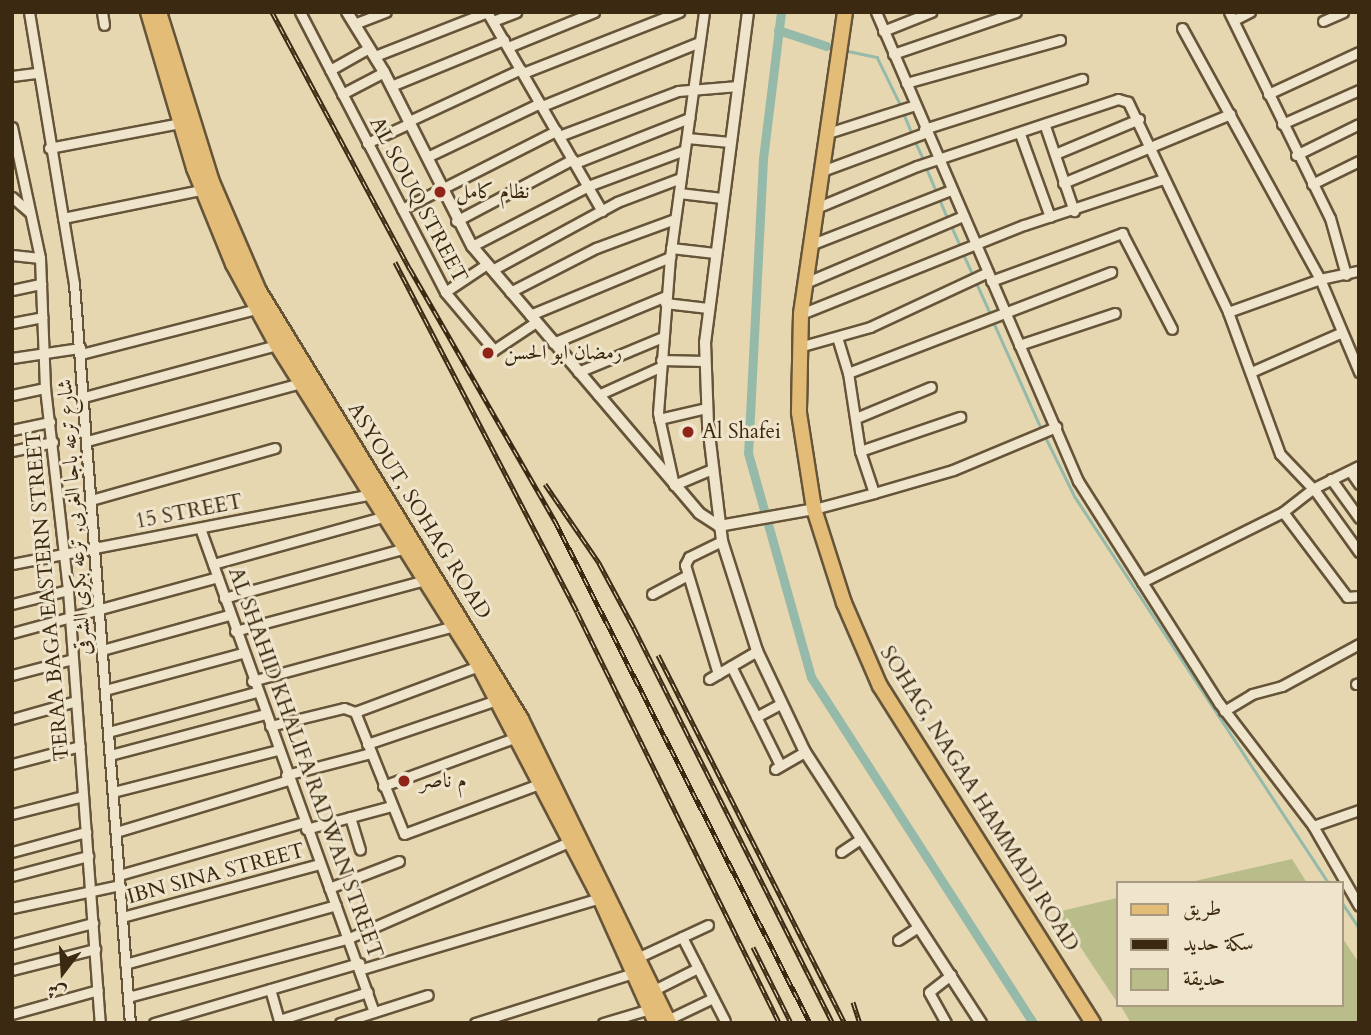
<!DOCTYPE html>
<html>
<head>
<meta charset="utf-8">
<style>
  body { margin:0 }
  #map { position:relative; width:1371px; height:1035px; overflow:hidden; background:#e6d7b1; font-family:Cardo,Amiri,serif }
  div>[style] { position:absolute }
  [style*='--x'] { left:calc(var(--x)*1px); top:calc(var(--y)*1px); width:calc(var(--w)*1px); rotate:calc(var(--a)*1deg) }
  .green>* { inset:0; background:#b8bd89 }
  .stream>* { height:2.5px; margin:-1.25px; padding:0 1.25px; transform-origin:1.25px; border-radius:1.25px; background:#96baaa }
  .canal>* { height:9px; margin:-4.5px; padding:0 4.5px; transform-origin:4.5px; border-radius:4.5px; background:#96baaa }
  .roads { filter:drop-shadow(2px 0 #665439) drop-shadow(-2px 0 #665439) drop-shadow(0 2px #665439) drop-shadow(0 -2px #665439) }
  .minor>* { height:9px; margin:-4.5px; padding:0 4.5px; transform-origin:4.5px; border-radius:4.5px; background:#efe5cc }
  .tertiary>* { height:10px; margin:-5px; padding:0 5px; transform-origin:5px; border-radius:5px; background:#efe5cc }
  .primary>* { height:14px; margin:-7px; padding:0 7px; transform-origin:7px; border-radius:7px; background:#e3bc78 }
  .rail>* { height:5px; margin-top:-2.5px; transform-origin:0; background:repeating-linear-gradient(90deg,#efe5cc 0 8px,#3b2911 0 16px); box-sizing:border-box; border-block:2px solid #3b2911 }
  .dots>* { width:19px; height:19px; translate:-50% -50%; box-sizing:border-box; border:4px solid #efe5cc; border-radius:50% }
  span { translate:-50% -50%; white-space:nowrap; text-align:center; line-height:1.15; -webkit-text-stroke:6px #efe5cc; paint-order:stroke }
  .poi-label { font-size:21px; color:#3b2911 }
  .left { translate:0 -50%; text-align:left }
  .street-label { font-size:21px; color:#3b2911 }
  .frame { position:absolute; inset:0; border:14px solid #3b2911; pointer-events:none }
  .legend { position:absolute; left:1116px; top:881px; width:228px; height:126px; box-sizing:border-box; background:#efe5cc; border:2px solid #a79a81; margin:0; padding:9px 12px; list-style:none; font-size:21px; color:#3b2911 }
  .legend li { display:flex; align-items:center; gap:14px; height:35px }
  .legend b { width:35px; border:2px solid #a79a81 }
  .north { position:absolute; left:28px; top:937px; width:70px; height:70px; -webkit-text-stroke:5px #efe5cc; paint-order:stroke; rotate:197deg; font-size:19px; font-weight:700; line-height:28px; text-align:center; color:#3b2911 }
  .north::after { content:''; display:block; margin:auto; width:24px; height:32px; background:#3b2911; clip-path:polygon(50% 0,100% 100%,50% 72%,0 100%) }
</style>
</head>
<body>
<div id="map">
  <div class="green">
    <i style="clip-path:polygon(1292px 859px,1307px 883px,1186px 883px)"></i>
    <i style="clip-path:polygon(1117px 898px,1117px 1002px,1057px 912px)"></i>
    <i style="clip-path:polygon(1341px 936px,1359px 963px,1359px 1023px,1131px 1023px,1120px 1005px,1341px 1005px)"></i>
  </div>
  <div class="stream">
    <i style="--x:848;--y:51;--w:30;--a:12"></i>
    <i style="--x:877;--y:57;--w:55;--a:63.9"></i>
    <i style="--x:903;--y:112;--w:25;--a:67"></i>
    <i style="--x:915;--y:141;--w:21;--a:65"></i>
    <i style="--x:926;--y:167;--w:56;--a:67.1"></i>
    <i style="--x:951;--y:225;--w:24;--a:66"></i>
    <i style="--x:963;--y:253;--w:68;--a:65.7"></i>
    <i style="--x:993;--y:321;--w:120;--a:65.8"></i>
    <i style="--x:1045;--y:436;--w:68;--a:63.8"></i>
    <i style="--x:1075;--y:497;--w:462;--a:56.7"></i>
    <i style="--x:1341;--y:901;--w:32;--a:56"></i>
  </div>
  <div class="canal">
    <i style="--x:781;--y:12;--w:148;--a:97"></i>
    <i style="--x:763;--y:159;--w:294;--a:92.9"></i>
    <i style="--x:748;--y:453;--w:233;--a:74.3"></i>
    <i style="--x:811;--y:677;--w:411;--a:57.3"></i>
    <i style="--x:778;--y:30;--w:51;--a:18.4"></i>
  </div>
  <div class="roads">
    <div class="minor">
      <i style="--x:29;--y:12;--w:276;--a:80.6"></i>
      <i style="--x:74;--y:284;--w:741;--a:85.67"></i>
      <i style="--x:102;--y:12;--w:13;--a:81"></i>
      <i style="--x:300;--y:12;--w:315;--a:62.6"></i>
      <i style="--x:445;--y:292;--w:76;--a:49.8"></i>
      <i style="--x:494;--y:350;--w:50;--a:-33.7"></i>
      <i style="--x:487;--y:12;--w:230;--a:60"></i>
      <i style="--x:704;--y:12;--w:247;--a:97.9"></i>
      <i style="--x:670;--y:257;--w:156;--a:94.4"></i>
      <i style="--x:658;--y:413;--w:74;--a:77.5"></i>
      <i style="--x:674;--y:485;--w:41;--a:-22.8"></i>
      <i style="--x:876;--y:12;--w:511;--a:66.7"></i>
      <i style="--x:1078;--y:481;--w:263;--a:57.6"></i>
      <i style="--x:1219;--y:703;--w:155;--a:52.6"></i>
      <i style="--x:1313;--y:826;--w:92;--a:60.1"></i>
      <i style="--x:1229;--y:12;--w:229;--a:63.9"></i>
      <i style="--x:1330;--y:218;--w:59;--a:74.3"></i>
      <i style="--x:1234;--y:20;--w:18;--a:-27"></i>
      <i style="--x:493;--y:21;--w:25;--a:-21"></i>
      <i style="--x:1323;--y:21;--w:22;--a:-24"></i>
      <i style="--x:354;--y:24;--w:34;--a:-21"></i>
      <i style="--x:1182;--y:28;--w:286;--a:61.2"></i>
      <i style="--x:1320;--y:279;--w:101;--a:67.2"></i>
      <i style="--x:883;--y:31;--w:52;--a:-21.6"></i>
      <i style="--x:508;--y:47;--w:93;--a:-22.1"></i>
      <i style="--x:893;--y:54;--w:130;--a:-18.9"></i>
      <i style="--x:375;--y:56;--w:120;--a:-21.4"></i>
      <i style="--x:330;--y:70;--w:45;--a:-29.4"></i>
      <i style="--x:523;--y:73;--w:168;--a:-21.4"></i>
      <i style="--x:12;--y:76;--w:26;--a:-7"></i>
      <i style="--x:906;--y:83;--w:160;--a:-15.6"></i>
      <i style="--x:391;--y:86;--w:122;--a:-22.2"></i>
      <i style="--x:342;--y:94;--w:47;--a:-27.6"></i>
      <i style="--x:1268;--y:94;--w:100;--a:-24.8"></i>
      <i style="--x:542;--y:106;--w:170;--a:-22.1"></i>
      <i style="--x:409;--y:121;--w:123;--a:-24.9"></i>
      <i style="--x:1282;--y:124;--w:84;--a:-23.8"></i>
      <i style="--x:1045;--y:126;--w:90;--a:71.2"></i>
      <i style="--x:12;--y:127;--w:134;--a:77.9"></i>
      <i style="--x:40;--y:258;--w:130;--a:87.8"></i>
      <i style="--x:45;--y:388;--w:203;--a:83.5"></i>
      <i style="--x:68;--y:590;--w:434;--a:85.8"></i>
      <i style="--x:924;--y:129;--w:166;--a:-17.6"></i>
      <i style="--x:828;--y:133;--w:91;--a:-17.8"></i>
      <i style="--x:1020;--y:134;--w:88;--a:70.1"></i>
      <i style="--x:559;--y:136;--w:127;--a:-20.7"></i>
      <i style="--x:678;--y:91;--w:60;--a:-4.8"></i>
      <i style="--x:687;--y:138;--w:43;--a:5.3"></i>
      <i style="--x:367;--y:143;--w:47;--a:-24.9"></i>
      <i style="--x:49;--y:148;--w:133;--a:-10.8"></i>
      <i style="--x:1055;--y:154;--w:91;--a:-22.6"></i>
      <i style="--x:1296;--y:155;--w:70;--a:-26.2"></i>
      <i style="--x:427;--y:157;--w:125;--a:-25.5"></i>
      <i style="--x:575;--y:163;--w:123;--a:-21.5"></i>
      <i style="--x:822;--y:171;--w:110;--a:-20.3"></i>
      <i style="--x:1063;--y:183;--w:181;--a:-22.4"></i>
      <i style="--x:1312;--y:184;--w:52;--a:-26.1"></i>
      <i style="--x:679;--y:193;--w:43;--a:6.6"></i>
      <i style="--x:12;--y:197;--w:23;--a:41"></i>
      <i style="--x:816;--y:208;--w:109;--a:-22.6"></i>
      <i style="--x:917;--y:166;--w:212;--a:-18.4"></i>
      <i style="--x:1118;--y:99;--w:10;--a:17"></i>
      <i style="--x:1128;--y:102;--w:233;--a:64.5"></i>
      <i style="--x:1228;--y:312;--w:151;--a:69.9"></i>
      <i style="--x:1280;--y:454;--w:52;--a:46.5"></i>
      <i style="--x:1316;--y:492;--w:74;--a:54.4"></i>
      <i style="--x:402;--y:209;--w:173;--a:-26.9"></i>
      <i style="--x:63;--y:218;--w:141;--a:-11.5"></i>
      <i style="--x:456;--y:221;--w:132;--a:-27.9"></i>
      <i style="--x:810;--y:245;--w:151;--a:-21.3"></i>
      <i style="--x:472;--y:246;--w:131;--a:-27.3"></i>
      <i style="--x:588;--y:186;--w:103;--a:-20.4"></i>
      <i style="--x:671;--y:248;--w:44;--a:6.5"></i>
      <i style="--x:12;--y:255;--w:28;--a:6"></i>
      <i style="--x:492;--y:270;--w:142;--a:-28.5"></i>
      <i style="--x:617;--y:202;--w:68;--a:-20.6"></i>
      <i style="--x:991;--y:281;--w:140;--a:-20.1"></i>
      <i style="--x:1122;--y:233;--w:108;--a:62.5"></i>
      <i style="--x:805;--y:283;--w:172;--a:-23"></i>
      <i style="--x:12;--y:290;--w:30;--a:-12"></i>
      <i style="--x:445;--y:292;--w:50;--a:-33.7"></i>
      <i style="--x:510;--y:292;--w:97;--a:-27.1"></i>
      <i style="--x:596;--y:248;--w:84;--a:-20.2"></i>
      <i style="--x:665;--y:303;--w:43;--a:6.6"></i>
      <i style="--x:1228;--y:312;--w:98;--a:-19.7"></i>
      <i style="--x:1320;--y:279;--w:40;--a:-12"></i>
      <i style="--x:801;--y:314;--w:240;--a:-21.8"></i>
      <i style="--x:1024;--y:225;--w:146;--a:-18.3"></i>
      <i style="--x:530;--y:315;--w:152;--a:-22.5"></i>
      <i style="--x:12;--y:323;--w:31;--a:-11"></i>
      <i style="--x:837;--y:337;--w:38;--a:73"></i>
      <i style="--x:848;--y:373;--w:282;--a:-21"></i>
      <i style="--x:553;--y:343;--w:122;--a:-22.6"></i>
      <i style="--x:1019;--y:345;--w:101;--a:-18.4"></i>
      <i style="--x:799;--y:347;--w:74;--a:-15.7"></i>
      <i style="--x:870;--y:327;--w:130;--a:-25"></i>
      <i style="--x:81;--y:354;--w:181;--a:-14.4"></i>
      <i style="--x:12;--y:358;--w:69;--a:-8.4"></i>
      <i style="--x:661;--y:360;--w:44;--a:1.3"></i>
      <i style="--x:578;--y:372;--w:92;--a:-22.4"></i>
      <i style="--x:1251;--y:372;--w:97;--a:-23.7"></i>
      <i style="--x:12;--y:395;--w:34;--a:-12"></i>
      <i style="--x:598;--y:395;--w:68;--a:-24.3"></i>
      <i style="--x:84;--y:397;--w:200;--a:-15.1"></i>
      <i style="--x:856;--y:418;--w:81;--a:-22.5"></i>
      <i style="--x:659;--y:419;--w:48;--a:-13.2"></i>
      <i style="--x:12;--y:430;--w:39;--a:-12"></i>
      <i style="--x:87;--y:441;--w:222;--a:-15.2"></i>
      <i style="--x:12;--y:451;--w:42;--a:-12.4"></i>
      <i style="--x:860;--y:451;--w:106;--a:-18.8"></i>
      <i style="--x:1350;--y:471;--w:16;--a:55"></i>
      <i style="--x:1331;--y:479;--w:48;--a:54.3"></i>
      <i style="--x:874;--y:493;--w:82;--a:-16.2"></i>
      <i style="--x:953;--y:470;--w:112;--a:-22.7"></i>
      <i style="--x:91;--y:500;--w:191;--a:-15.8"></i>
      <i style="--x:814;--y:509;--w:62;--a:-14.9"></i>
      <i style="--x:874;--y:493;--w:44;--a:-108.4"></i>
      <i style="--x:860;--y:451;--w:79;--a:-98.7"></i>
      <i style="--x:1283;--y:512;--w:106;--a:53"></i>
      <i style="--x:1347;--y:597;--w:12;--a:-5"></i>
      <i style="--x:200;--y:528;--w:514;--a:70.23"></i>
      <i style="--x:12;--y:564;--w:367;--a:-11"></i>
      <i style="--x:213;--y:564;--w:180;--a:-15.5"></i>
      <i style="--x:1142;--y:582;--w:157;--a:-26.4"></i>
      <i style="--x:1283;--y:512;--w:37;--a:-38"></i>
      <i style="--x:1312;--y:489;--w:52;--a:-26.1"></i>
      <i style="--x:652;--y:594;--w:40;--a:-28"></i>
      <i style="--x:224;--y:598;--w:189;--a:-15.4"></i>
      <i style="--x:12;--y:604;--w:58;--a:-14"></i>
      <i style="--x:235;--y:631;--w:198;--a:-15"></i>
      <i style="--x:12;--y:633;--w:213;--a:-15.2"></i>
      <i style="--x:102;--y:650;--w:132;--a:-15.4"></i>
      <i style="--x:731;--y:666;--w:110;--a:63.7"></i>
      <i style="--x:718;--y:674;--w:114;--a:-106.8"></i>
      <i style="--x:685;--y:565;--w:9;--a:-63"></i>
      <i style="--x:689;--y:557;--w:37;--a:-26"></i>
      <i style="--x:12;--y:675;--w:63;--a:-14.7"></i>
      <i style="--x:709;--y:679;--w:56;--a:-30.3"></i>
      <i style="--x:252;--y:681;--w:210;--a:-15.2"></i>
      <i style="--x:1356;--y:684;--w:3;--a:-18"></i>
      <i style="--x:105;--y:690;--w:142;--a:-15.1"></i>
      <i style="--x:1224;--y:711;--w:33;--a:-31"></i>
      <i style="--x:1252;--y:694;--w:31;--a:-15"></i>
      <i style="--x:1282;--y:686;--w:88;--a:-28.6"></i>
      <i style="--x:355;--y:712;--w:131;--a:68.1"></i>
      <i style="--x:404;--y:834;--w:147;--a:-20.3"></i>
      <i style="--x:355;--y:712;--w:132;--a:-20.4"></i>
      <i style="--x:756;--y:717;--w:27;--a:-28"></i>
      <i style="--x:12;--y:719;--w:66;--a:-15.7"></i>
      <i style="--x:270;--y:726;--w:76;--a:-13.7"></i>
      <i style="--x:344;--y:708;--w:12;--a:20"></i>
      <i style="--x:108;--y:732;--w:153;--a:-15.1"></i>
      <i style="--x:367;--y:744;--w:137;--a:-18.7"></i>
      <i style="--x:110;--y:755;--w:160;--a:-14.8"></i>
      <i style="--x:12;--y:764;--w:70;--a:-14.8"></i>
      <i style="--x:775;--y:769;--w:34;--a:-30"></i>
      <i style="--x:286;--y:775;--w:88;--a:-14.5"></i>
      <i style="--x:383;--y:786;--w:143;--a:-20.1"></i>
      <i style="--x:113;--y:792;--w:170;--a:-14.3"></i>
      <i style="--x:12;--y:814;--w:73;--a:-14.2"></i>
      <i style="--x:350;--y:817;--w:34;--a:73"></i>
      <i style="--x:1313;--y:826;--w:49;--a:-19.2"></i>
      <i style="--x:306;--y:829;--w:88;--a:-15.1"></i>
      <i style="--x:116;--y:832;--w:180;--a:-16.8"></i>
      <i style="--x:12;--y:852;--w:77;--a:-15.1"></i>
      <i style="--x:841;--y:852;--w:23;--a:-34"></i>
      <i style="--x:119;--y:875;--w:192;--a:-16"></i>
      <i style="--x:12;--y:876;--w:79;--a:-14.7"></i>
      <i style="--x:329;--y:888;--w:75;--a:-21.1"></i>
      <i style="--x:12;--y:908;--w:110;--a:-12"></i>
      <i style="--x:122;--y:917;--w:205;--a:-15"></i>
      <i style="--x:682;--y:937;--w:94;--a:62.9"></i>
      <i style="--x:898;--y:940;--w:24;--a:-33"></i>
      <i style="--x:12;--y:944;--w:84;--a:-14.5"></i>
      <i style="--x:639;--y:957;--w:76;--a:-24.9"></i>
      <i style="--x:125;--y:964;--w:219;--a:-15.6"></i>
      <i style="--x:362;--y:969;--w:248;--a:-16.6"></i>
      <i style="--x:12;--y:970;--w:86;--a:-14.2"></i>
      <i style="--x:270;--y:989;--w:35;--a:74"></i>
      <i style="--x:654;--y:990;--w:49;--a:-26.6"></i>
      <i style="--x:128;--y:997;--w:229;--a:-14.9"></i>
      <i style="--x:349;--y:938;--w:242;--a:-23.6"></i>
      <i style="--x:12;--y:1014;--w:89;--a:-15.6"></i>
      <i style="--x:279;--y:1020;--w:93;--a:-17.5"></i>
      <i style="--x:667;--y:1020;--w:51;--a:-25.6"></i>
      <i style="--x:154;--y:1023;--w:214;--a:-16.3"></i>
      <i style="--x:340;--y:1023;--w:92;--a:-17.7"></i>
      <i style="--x:475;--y:1023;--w:167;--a:-17.5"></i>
      <i style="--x:603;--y:1023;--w:49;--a:-16.6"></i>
      <i style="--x:946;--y:1023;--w:35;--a:-119"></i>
      <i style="--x:929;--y:992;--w:28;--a:-38"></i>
    </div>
    <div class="tertiary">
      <i style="--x:347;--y:12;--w:70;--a:58.3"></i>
      <i style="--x:384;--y:72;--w:195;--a:63.2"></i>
      <i style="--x:472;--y:246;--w:350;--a:49.6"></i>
      <i style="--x:699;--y:513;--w:24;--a:33"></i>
      <i style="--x:719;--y:526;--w:97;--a:-10.1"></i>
      <i style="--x:748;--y:12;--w:333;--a:97.4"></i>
      <i style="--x:705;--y:342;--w:83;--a:87.9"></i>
      <i style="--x:708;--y:425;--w:117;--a:83.1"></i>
      <i style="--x:722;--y:541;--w:115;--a:72.3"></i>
      <i style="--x:757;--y:651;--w:112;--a:64.6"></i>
      <i style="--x:805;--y:752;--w:323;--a:57"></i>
    </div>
    <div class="primary">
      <i style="--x:148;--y:12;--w:163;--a:73.6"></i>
      <i style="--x:194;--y:168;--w:104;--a:67.9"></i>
      <i style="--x:233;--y:264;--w:92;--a:61.5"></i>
      <i style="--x:277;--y:345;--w:379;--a:57.8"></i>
      <i style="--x:479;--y:666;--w:262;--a:62.5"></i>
      <i style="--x:600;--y:898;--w:137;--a:65.9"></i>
      <i style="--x:159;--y:12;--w:178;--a:72.7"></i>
      <i style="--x:212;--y:182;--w:119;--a:66.7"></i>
      <i style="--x:259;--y:291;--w:502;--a:58.53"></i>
      <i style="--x:521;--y:719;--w:338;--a:64"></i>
      <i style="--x:845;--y:12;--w:305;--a:98.3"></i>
      <i style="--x:801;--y:314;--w:99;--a:91.2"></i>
      <i style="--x:799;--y:413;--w:97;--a:81.1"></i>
      <i style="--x:814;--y:509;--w:99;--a:72.3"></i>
      <i style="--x:844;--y:603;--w:90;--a:66.6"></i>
      <i style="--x:880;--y:686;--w:399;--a:57.7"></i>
    </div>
  </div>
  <div class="rail">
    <i style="--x:272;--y:12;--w:292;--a:61.8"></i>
    <i style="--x:410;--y:269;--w:291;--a:60.1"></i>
    <i style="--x:555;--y:521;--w:563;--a:63.07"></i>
    <i style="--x:395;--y:262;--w:394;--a:62.5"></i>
    <i style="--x:577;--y:612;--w:458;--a:63.8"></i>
    <i style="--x:545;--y:484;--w:96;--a:55.6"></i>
    <i style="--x:599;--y:563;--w:74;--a:61.7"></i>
    <i style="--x:634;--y:628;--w:442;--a:63.3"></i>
    <i style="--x:658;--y:655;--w:413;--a:63.1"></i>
    <i style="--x:753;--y:947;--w:85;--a:63.4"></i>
    <i style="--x:853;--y:1002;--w:22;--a:72"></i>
  </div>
  <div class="dots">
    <i style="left:440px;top:192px;background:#8f2418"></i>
    <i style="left:488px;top:353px;background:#8f2418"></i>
    <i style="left:688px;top:432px;background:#8f2418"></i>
    <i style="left:404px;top:781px;background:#8f2418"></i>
  </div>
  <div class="poi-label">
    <span class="left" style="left:456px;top:192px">نظام كامل</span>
    <span class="left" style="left:504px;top:353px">رمضان ابو الحسن</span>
    <span class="left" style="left:702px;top:432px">Al Shafei</span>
    <span class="left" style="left:420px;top:781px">م ناصر</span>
  </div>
  <div class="street-label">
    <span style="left:418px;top:200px;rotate:62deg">AL SOUQ STREET</span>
    <span style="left:419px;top:511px;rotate:58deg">ASYOUT, SOHAG ROAD</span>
    <span style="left:189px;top:512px;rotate:-11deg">15 STREET</span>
    <span style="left:75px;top:517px;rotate:-94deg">شارع ترعه باجا الغربى, ترعه بكرى الشرقى</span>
    <span style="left:48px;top:596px;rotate:-95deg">TERAA BAGA EASTERN STREET</span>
    <span style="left:305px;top:763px;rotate:70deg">AL SHAHID KHALIFA RADWAN STREET</span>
    <span style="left:979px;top:799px;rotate:58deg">SOHAG, NAGAA HAMMADI ROAD</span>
    <span style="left:216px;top:874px;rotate:-15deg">IBN SINA STREET</span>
  </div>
  <div class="frame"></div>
  <ul class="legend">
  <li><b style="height:9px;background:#e3bc78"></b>طريق</li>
  <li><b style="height:9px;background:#3b2911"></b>سكة حديد</li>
  <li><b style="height:19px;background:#b8bd89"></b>حديقة</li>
  </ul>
  <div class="north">ش</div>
</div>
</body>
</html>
